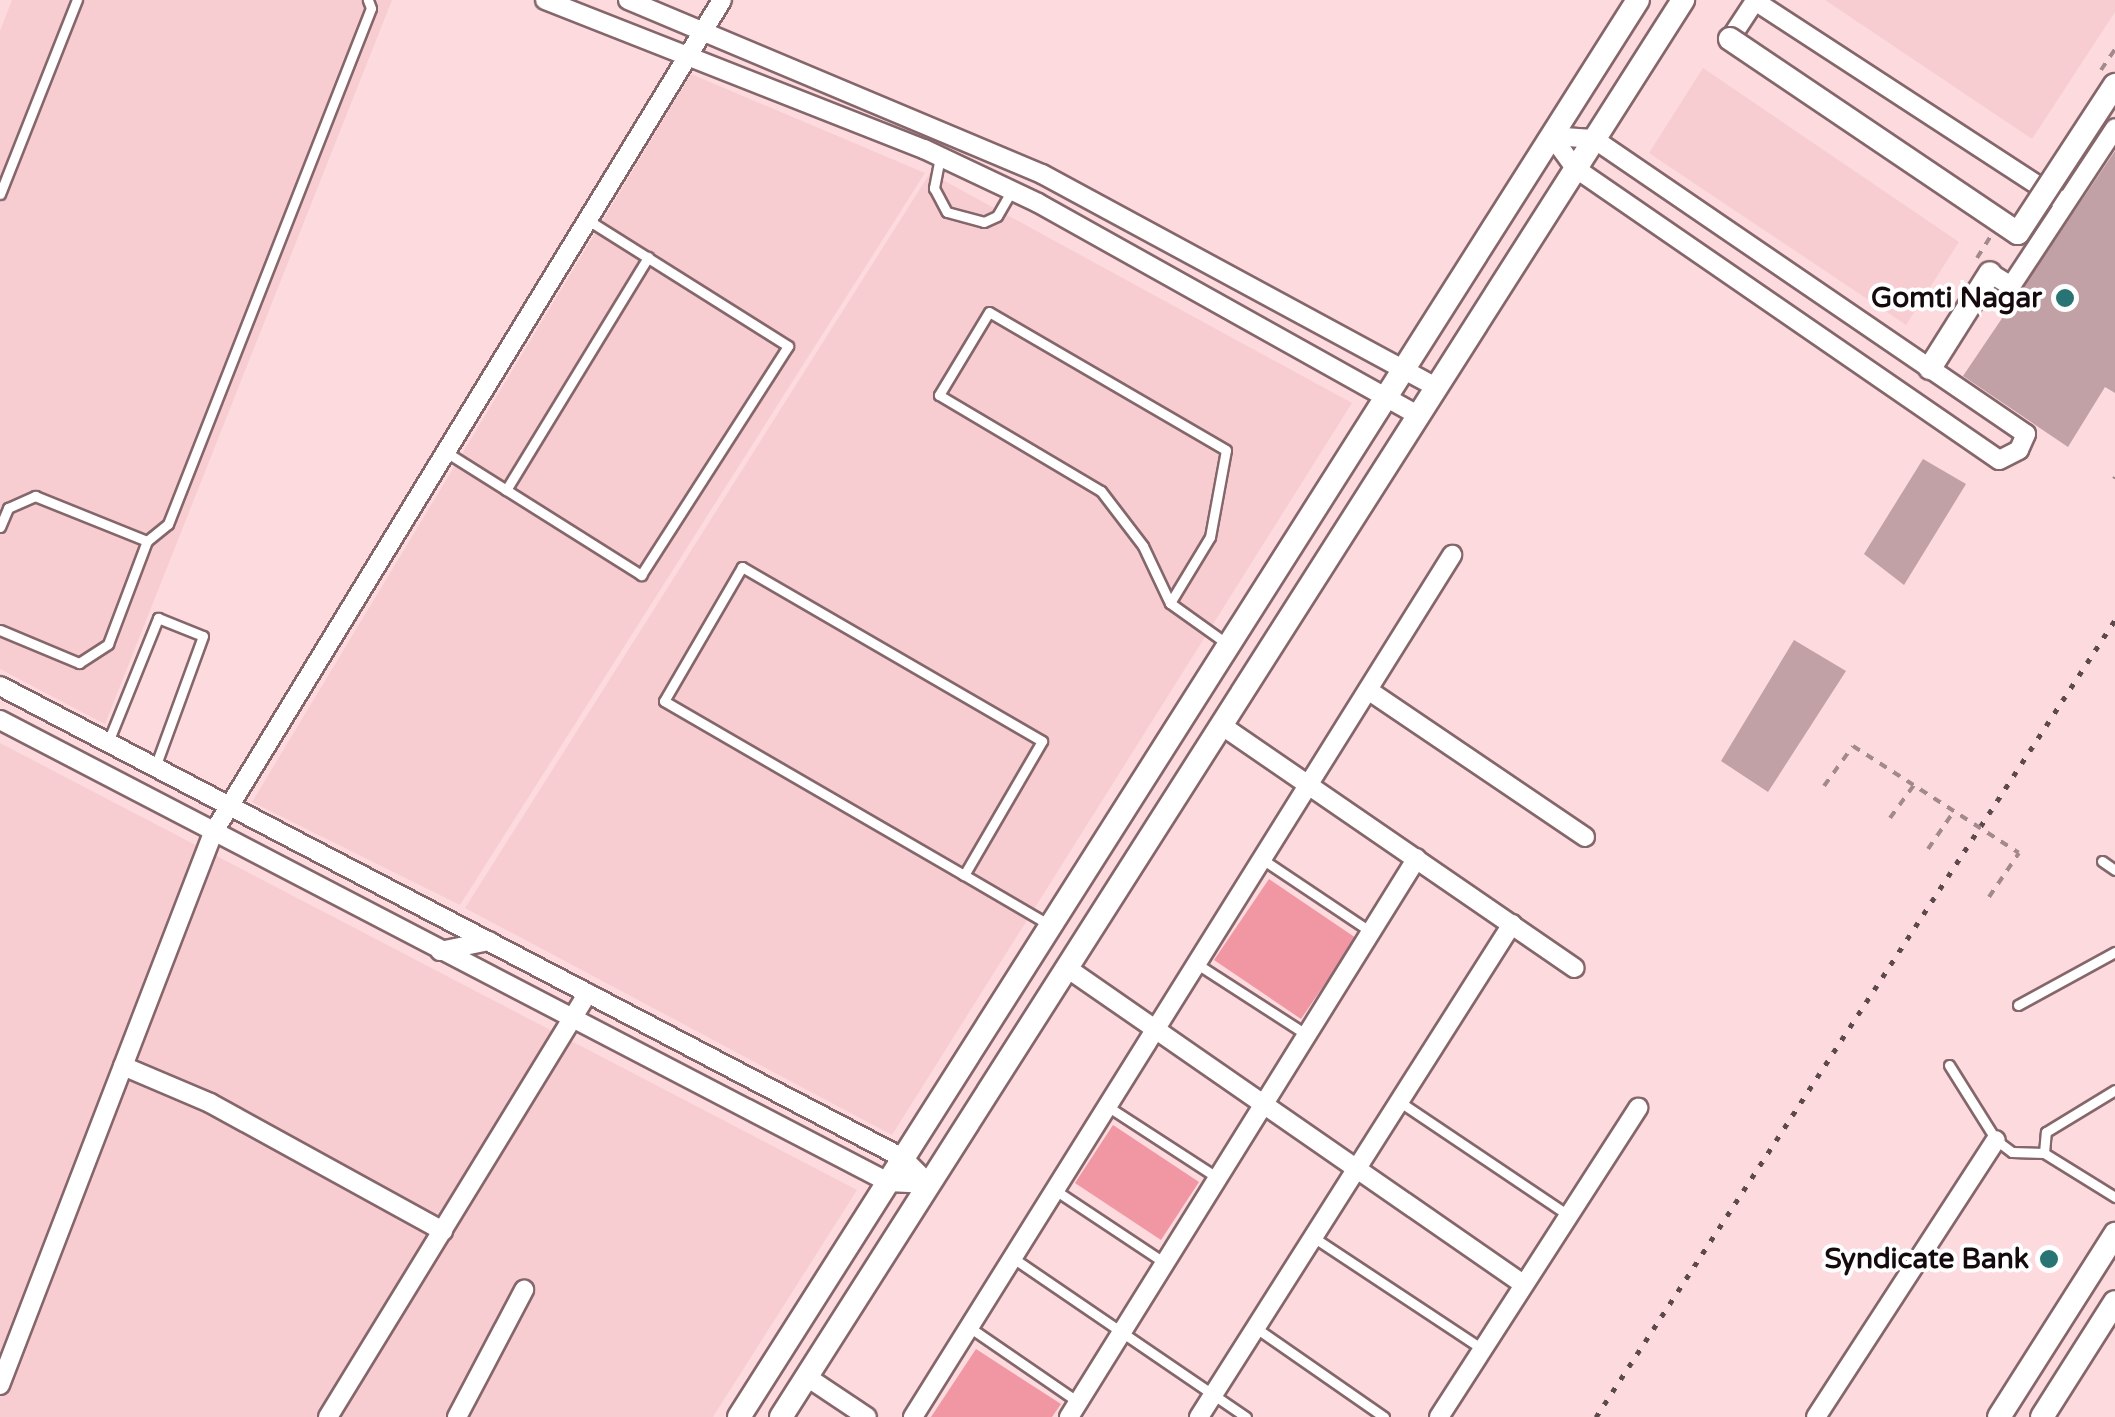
<!DOCTYPE html>
<html>
<head>
<meta charset="utf-8">
<style>
  body { margin:0 }
  #map { position:relative; width:2115px; height:1417px; overflow:hidden; background:#fcdade; font-family:"Varela Round",sans-serif }
  div>[style] { position:absolute }
  [style*='--x'] { left:calc(var(--x)*1px); top:calc(var(--y)*1px); width:calc(var(--w)*1px); rotate:calc(var(--a)*1deg) }
  .built>* { inset:0; background:#f7cdd2 }
  .green>* { inset:0; background:#f197a4 }
  .building>* { inset:0; background:#c1a1a5 }
  .path>* { height:4px; margin-top:-2px; transform-origin:0; background:repeating-linear-gradient(90deg,#a28a8c 0 8px,transparent 0 16px) }
  .roads { filter:drop-shadow(2px 0 #85676b) drop-shadow(-2px 0 #85676b) drop-shadow(0 2px #85676b) drop-shadow(0 -2px #85676b) }
  .service>* { height:9px; margin:-4.5px; padding:0 4.5px; transform-origin:4.5px; border-radius:4.5px; background:#fff }
  .minor>* { height:18px; margin:-9px; padding:0 9px; transform-origin:9px; border-radius:9px; background:#fff }
  .tertiary>* { height:22px; margin:-11px; padding:0 11px; transform-origin:11px; border-radius:11px; background:#fff }
  .rail>* { height:5px; margin-top:-2.5px; transform-origin:0; background:repeating-linear-gradient(90deg,#5b494b 0 5px,transparent 0 15px) }
  .path-bridge>* { height:4px; margin-top:-2px; transform-origin:0; background:repeating-linear-gradient(90deg,#a28a8c 0 8px,transparent 0 16px) }
  .bridges { filter:drop-shadow(2px 0 #85676b) drop-shadow(-2px 0 #85676b) drop-shadow(0 2px #85676b) drop-shadow(0 -2px #85676b) }
  .tertiary-bridge>* { height:22px; margin:-11px; padding:0 11px; transform-origin:11px; border-radius:11px; background:#fff }
  .dots>* { width:28px; height:28px; translate:-50% -50%; box-sizing:border-box; border:5px solid #fff; border-radius:50% }
  span { translate:-50% -50%; white-space:nowrap; text-align:center; line-height:1.15; -webkit-text-stroke:8px #fff; paint-order:stroke }
  .poi-label { font-size:28px; color:#150b0c; font-weight:700 }
  .right { translate:-100% -50%; text-align:right }
</style>
</head>
<body>
<div id="map">
  <div class="built">
    <i style="clip-path:polygon(12px 0,392px 0,105px 724px,0 669px,0 31px)"></i>
    <i style="clip-path:polygon(1825px 0,2115px 0,2115px 12px,2032px 139px)"></i>
    <i style="clip-path:polygon(1703px 68px,1959px 242px,1906px 325px,1649px 153px)"></i>
    <i style="clip-path:polygon(691px 74px,925px 173px,460px 905px,252px 802px)"></i>
    <i style="clip-path:polygon(930px 173px,1352px 403px,892px 1135px,465px 908px)"></i>
    <i style="clip-path:polygon(0 743px,857px 1190px,713px 1417px,0 1417px)"></i>
  </div>
  <div class="green">
    <i style="clip-path:polygon(1269px 879px,1356px 938px,1301px 1019px,1214px 960px)"></i>
    <i style="clip-path:polygon(1113px 1125px,1199px 1182px,1161px 1240px,1075px 1183px)"></i>
    <i style="clip-path:polygon(976px 1349px,1061px 1404px,1052px 1417px,931px 1417px)"></i>
  </div>
  <div class="building">
    <i style="clip-path:polygon(2115px 151px,2115px 393px,2105px 387px,2068px 447px,1963px 376px)"></i>
    <i style="clip-path:polygon(1923px 459px,1966px 484px,1904px 585px,1864px 554px)"></i>
    <i style="clip-path:polygon(1794px 640px,1846px 671px,1768px 792px,1721px 761px)"></i>
  </div>
  <div class="path">
    <i style="--x:2101;--y:70;--w:25;--a:-56"></i>
    <i style="--x:1977;--y:258;--w:26;--a:-58"></i>
    <i style="--x:2114;--y:479;--w:2;--a:-63"></i>
    <i style="--x:1824;--y:786;--w:49;--a:-54.1"></i>
    <i style="--x:1890;--y:818;--w:41;--a:-54"></i>
    <i style="--x:1928;--y:849;--w:46;--a:-55.6"></i>
    <i style="--x:1989;--y:897;--w:53;--a:-55.7"></i>
  </div>
  <div class="roads">
    <div class="service">
      <i style="--x:940;--y:157;--w:32;--a:101"></i>
      <i style="--x:934;--y:188;--w:27;--a:62"></i>
      <i style="--x:947;--y:212;--w:38;--a:15"></i>
      <i style="--x:984;--y:222;--w:14;--a:-25"></i>
      <i style="--x:997;--y:216;--w:30;--a:-60"></i>
      <i style="--x:0;--y:194;--w:209;--a:-68.4"></i>
      <i style="--x:446;--y:452;--w:231;--a:32.2"></i>
      <i style="--x:641;--y:575;--w:272;--a:-57.3"></i>
      <i style="--x:788;--y:346;--w:236;--a:-147.8"></i>
      <i style="--x:506;--y:490;--w:273;--a:-58.6"></i>
      <i style="--x:0;--y:527;--w:21;--a:-67"></i>
      <i style="--x:8;--y:508;--w:30;--a:-24"></i>
      <i style="--x:35;--y:496;--w:121;--a:21.9"></i>
      <i style="--x:1170;--y:603;--w:77;--a:-58.8"></i>
      <i style="--x:1210;--y:537;--w:88;--a:-79.6"></i>
      <i style="--x:1226;--y:450;--w:274;--a:-149.8"></i>
      <i style="--x:989;--y:312;--w:97;--a:121.1"></i>
      <i style="--x:939;--y:395;--w:188;--a:30.7"></i>
      <i style="--x:1101;--y:491;--w:69;--a:52.6"></i>
      <i style="--x:1143;--y:546;--w:63;--a:64.7"></i>
      <i style="--x:1170;--y:603;--w:69;--a:35.5"></i>
      <i style="--x:0;--y:630;--w:86;--a:22.7"></i>
      <i style="--x:79;--y:663;--w:35;--a:-33"></i>
      <i style="--x:108;--y:644;--w:110;--a:-69.3"></i>
      <i style="--x:147;--y:541;--w:27;--a:-39"></i>
      <i style="--x:168;--y:524;--w:554;--a:-68.52"></i>
      <i style="--x:371;--y:8;--w:9;--a:-111"></i>
      <i style="--x:108;--y:742;--w:134;--a:-68"></i>
      <i style="--x:158;--y:618;--w:48;--a:21.8"></i>
      <i style="--x:203;--y:636;--w:140;--a:110.1"></i>
      <i style="--x:1262;--y:859;--w:131;--a:33.8"></i>
      <i style="--x:2102;--y:861;--w:16;--a:35"></i>
      <i style="--x:964;--y:875;--w:155;--a:-59.8"></i>
      <i style="--x:1042;--y:741;--w:347;--a:-149.9"></i>
      <i style="--x:742;--y:567;--w:155;--a:120.2"></i>
      <i style="--x:664;--y:701;--w:347;--a:30.1"></i>
      <i style="--x:964;--y:875;--w:97;--a:30.3"></i>
      <i style="--x:1197;--y:964;--w:131;--a:32.8"></i>
      <i style="--x:2018;--y:1005;--w:111;--a:-28.7"></i>
      <i style="--x:1949;--y:1065;--w:89;--a:57.9"></i>
      <i style="--x:1996;--y:1140;--w:20;--a:37"></i>
      <i style="--x:2012;--y:1152;--w:32;--a:2"></i>
      <i style="--x:2044;--y:1153;--w:84;--a:31.8"></i>
      <i style="--x:1400;--y:1102;--w:202;--a:33.9"></i>
      <i style="--x:1107;--y:1106;--w:132;--a:33"></i>
      <i style="--x:2044;--y:1153;--w:21;--a:-85"></i>
      <i style="--x:2046;--y:1132;--w:81;--a:-31.3"></i>
      <i style="--x:1055;--y:1190;--w:132;--a:33.6"></i>
      <i style="--x:1313;--y:1237;--w:203;--a:33.5"></i>
      <i style="--x:1013;--y:1258;--w:282;--a:34.3"></i>
      <i style="--x:969;--y:1327;--w:132;--a:34.5"></i>
      <i style="--x:1256;--y:1328;--w:156;--a:34.8"></i>
    </div>
    <div class="minor">
      <i style="--x:545;--y:0;--w:407;--a:21.5"></i>
      <i style="--x:924;--y:149;--w:126;--a:25.3"></i>
      <i style="--x:1038;--y:203;--w:435;--a:29.2"></i>
      <i style="--x:628;--y:0;--w:449;--a:22.8"></i>
      <i style="--x:1042;--y:174;--w:448;--a:28.4"></i>
      <i style="--x:1730;--y:39;--w:45;--a:-56.7"></i>
      <i style="--x:1755;--y:1;--w:370;--a:33.1"></i>
      <i style="--x:1552;--y:136;--w:42;--a:4.1"></i>
      <i style="--x:1594;--y:139;--w:523;--a:34.33"></i>
      <i style="--x:2026;--y:434;--w:17;--a:114"></i>
      <i style="--x:2019;--y:450;--w:22;--a:153"></i>
      <i style="--x:1999;--y:460;--w:515;--a:-145.45"></i>
      <i style="--x:1575;--y:168;--w:39;--a:-126"></i>
      <i style="--x:1990;--y:273;--w:25;--a:32"></i>
      <i style="--x:2011;--y:286;--w:189;--a:-56.6"></i>
      <i style="--x:0;--y:686;--w:1019;--a:27.6"></i>
      <i style="--x:903;--y:1158;--w:37;--a:45"></i>
      <i style="--x:1368;--y:690;--w:262;--a:34.1"></i>
      <i style="--x:0;--y:720;--w:1001;--a:27.49"></i>
      <i style="--x:888;--y:1182;--w:41;--a:2.8"></i>
      <i style="--x:1221;--y:725;--w:429;--a:34.5"></i>
      <i style="--x:440;--y:951;--w:50;--a:-11.5"></i>
      <i style="--x:1067;--y:968;--w:555;--a:34.72"></i>
      <i style="--x:123;--y:1066;--w:95;--a:23"></i>
      <i style="--x:210;--y:1103;--w:266;--a:28.8"></i>
      <i style="--x:807;--y:1377;--w:72;--a:33.7"></i>
      <i style="--x:0;--y:1385;--w:592;--a:-68.9"></i>
      <i style="--x:213;--y:833;--w:976;--a:-58.57"></i>
      <i style="--x:328;--y:1417;--w:497;--a:-58.5"></i>
      <i style="--x:457;--y:1417;--w:144;--a:-62.2"></i>
      <i style="--x:913;--y:1417;--w:1017;--a:-57.98"></i>
      <i style="--x:1069;--y:1417;--w:658;--a:-58.1"></i>
      <i style="--x:1199;--y:1417;--w:584;--a:-57.59"></i>
      <i style="--x:1439;--y:1417;--w:368;--a:-57.2"></i>
      <i style="--x:1816;--y:1417;--w:330;--a:-57"></i>
    </div>
    <div class="tertiary">
      <i style="--x:1930;--y:368;--w:112;--a:-57.7"></i>
      <i style="--x:739;--y:1417;--w:1678;--a:-57.61"></i>
      <i style="--x:781;--y:1417;--w:1680;--a:-57.52"></i>
      <i style="--x:1999;--y:1417;--w:217;--a:-57.6"></i>
      <i style="--x:2042;--y:1417;--w:136;--a:-57.6"></i>
    </div>
  </div>
  <div class="rail">
    <i style="--x:1596;--y:1417;--w:951;--a:-56.93"></i>
  </div>
  <div class="path-bridge">
    <i style="--x:1853;--y:746;--w:197;--a:32.8"></i>
  </div>
  <div class="bridges">
    <div class="tertiary-bridge">
      <i style="--x:1730;--y:39;--w:347;--a:34"></i>
      <i style="--x:2018;--y:233;--w:177;--a:-56.8"></i>
    </div>
  </div>
  <div class="dots">
    <i style="left:2065px;top:298px;background:#287374"></i>
    <i style="left:2049px;top:1259px;background:#287374"></i>
  </div>
  <div class="poi-label">
    <span class="right" style="left:2042px;top:298px">Gomti Nagar</span>
    <span class="right" style="left:2029px;top:1259px">Syndicate Bank</span>
  </div>
</div>
</body>
</html>
